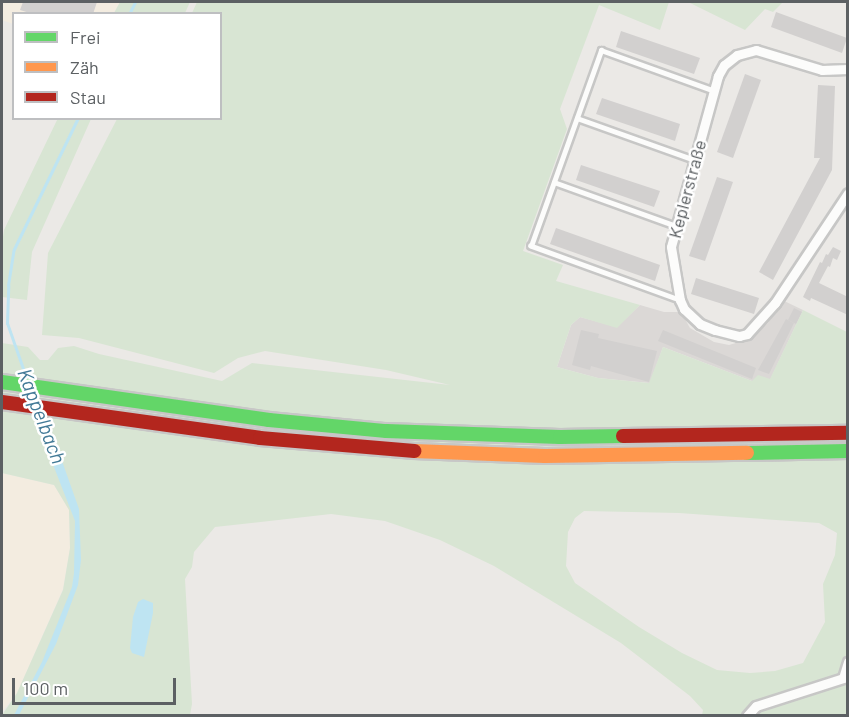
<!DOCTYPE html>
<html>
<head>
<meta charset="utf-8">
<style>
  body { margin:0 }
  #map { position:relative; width:849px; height:717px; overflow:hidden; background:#ebe9e6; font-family:Barlow,sans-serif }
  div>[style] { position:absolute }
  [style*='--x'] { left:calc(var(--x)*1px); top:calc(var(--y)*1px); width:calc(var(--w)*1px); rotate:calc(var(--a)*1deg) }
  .commercial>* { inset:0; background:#f3ece0 }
  .industrial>* { inset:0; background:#dbd8d6 }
  .green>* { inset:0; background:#d8e5d3 }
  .water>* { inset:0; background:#bee4f2 }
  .stream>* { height:3px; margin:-1.5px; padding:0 1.5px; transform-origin:1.5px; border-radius:1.5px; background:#bee4f2 }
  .building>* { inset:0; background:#d2d0cf }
  .roads { filter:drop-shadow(2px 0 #c7c7c6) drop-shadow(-2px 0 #c7c7c6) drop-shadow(0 2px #c7c7c6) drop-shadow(0 -2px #c7c7c6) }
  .lane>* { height:4.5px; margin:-2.25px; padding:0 2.25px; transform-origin:2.25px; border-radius:2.25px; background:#fcfcfb }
  .street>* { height:9px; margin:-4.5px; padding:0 4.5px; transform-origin:4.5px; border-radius:4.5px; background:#fcfcfb }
  .fast>* { height:14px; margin:-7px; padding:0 7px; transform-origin:7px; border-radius:7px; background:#63d668 }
  .slow>* { height:14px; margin:-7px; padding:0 7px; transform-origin:7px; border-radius:7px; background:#ff974d }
  .jam>* { height:14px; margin:-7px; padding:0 7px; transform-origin:7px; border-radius:7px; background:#b3261e }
  span { translate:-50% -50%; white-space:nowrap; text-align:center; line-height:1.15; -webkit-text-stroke:5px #fff; paint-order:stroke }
  .street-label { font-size:18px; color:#5c6063 }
  .water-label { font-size:20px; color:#437a97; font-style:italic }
  .frame { position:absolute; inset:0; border:3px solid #5c6063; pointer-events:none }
  .legend { position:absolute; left:12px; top:12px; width:210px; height:108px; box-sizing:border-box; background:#fff; border:2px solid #bebfc1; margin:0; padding:8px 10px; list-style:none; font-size:18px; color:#5c6063 }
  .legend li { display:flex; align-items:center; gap:12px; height:30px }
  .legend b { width:30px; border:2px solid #bebfc1 }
  .scale { position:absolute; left:12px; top:678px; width:164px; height:27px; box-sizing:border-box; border:3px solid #5c6063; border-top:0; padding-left:8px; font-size:18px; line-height:21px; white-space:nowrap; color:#5c6063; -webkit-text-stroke:4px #fff; paint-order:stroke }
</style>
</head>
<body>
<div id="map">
  <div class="commercial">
    <i style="clip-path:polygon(2px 2px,120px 2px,114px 13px,14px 14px,13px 24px,2px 20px)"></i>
    <i style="clip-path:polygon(2px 473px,54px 485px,69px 510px,70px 548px,63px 589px,17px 693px,2px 712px)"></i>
  </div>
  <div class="industrial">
    <i style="clip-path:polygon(782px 300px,803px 310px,770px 380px,752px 381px,663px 347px,650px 383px,598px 378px,557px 367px,571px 325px,580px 317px,617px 327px,640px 305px,664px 312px,681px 312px,690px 328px,714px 342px,729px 345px,746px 340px,768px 323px)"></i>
  </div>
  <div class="green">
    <i style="clip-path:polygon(120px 2px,190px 2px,185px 13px,114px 13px)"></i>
    <i style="clip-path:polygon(evenodd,197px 2px,669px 2px,660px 30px,599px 5px,560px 109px,567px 129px,523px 251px,563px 265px,556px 281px,640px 305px,617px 328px,580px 317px,571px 325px,557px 367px,598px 378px,649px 383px,663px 347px,752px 381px,758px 375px,770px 379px,803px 310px,847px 332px,847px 715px,702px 715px,703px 710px,690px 696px,621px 643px,494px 566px,440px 540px,385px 521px,331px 514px,215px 527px,194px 552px,192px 567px,185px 579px,192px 704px,190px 715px,2px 715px,17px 693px,63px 590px,70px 548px,69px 510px,54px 485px,2px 473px,2px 343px,28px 347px,40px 360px,48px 360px,58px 348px,74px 346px,99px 354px,222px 381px,252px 363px,450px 385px,386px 370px,265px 351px,238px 358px,214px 373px,79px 338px,42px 335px,48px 253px,117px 119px,220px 118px,220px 14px,192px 13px,197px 2px,584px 511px,679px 513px,819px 523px,837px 533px,835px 555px,823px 584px,825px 622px,803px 663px,775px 671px,750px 673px,717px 670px,682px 653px,639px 627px,575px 583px,566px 566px,568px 532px,575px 518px,584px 511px)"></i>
    <i style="clip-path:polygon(688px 2px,783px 2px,773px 12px,765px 9px,745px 30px)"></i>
    <i style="clip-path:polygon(58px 118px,91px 119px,32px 252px,27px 300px,2px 297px,2px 243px,4px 230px)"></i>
  </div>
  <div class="water">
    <i style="clip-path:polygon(45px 429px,51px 430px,79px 509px,81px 560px,78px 585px,56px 644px,19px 715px,14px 715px,42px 662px,72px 587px,74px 573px,75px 521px,45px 444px)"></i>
    <i style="clip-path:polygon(143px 599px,153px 603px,153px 613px,144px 657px,132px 653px,130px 648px,133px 617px,138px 602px)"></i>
  </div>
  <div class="stream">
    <i style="--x:129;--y:14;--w:13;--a:-63"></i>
    <i style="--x:27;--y:380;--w:60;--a:-109.3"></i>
    <i style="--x:7;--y:323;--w:38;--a:-88"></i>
    <i style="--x:8;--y:285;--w:36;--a:-81"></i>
    <i style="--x:14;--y:249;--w:146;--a:-64"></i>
    <i style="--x:40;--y:414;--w:18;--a:71"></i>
  </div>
  <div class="building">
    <i style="clip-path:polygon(23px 2px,97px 2px,93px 14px,33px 14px,20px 10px)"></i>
    <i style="clip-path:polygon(776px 12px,847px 38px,842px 53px,771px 27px)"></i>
    <i style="clip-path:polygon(621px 31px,700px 58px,694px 74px,616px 47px)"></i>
    <i style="clip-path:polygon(745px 74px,761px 80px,733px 158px,717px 152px)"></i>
    <i style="clip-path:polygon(818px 85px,835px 86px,832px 170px,773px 280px,759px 272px,820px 158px,814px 158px)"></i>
    <i style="clip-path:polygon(602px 98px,680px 124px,675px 141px,596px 114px)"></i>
    <i style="clip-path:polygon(581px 165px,660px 191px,654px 207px,576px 180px)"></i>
    <i style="clip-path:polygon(717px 177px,733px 182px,705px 261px,689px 256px)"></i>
    <i style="clip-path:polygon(556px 228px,660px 265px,655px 281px,550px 244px)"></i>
    <i style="clip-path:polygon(833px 247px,841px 251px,837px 260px,833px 258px,830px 267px,826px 265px,828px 266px,819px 283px,848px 297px,848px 315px,811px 298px,810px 301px,803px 297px,820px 262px,822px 263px,826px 254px,828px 255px)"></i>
    <i style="clip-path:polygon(696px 278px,759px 298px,754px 314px,691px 294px)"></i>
    <i style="clip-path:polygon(794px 308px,802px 312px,796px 324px,788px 320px)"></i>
    <i style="clip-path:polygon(786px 319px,794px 323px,769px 374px,758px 370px)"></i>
    <i style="clip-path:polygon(581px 330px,599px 334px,598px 338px,657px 351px,649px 382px,591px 366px,590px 370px,572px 365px)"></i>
    <i style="clip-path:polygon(663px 330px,756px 368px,752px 379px,658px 341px)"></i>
  </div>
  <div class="roads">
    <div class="lane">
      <i style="--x:577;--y:118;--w:125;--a:19.6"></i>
      <i style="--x:554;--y:182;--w:130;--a:19.8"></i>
      <i style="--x:679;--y:300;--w:158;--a:-160"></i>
      <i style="--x:531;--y:246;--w:208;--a:-70.3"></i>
      <i style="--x:601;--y:50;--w:121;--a:19.8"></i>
    </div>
    <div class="street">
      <i style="--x:848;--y:69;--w:26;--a:178"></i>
      <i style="--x:822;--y:70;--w:69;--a:-163.1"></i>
      <i style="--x:756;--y:50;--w:20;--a:165"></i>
      <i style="--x:737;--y:55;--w:16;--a:142"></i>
      <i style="--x:724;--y:65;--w:13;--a:119"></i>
      <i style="--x:718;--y:76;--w:177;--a:105.4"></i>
      <i style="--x:671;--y:247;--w:54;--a:80.4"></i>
      <i style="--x:680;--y:300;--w:10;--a:66"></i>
      <i style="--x:684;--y:309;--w:22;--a:43"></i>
      <i style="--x:700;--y:324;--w:16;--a:22"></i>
      <i style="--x:715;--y:330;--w:25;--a:14"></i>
      <i style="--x:739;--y:336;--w:8;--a:-14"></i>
      <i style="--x:747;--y:334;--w:42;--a:-47.9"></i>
      <i style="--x:775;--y:303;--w:132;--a:-56.4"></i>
      <i style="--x:843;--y:678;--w:17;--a:-73"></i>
      <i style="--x:747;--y:716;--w:13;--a:-48"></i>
      <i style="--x:756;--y:706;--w:91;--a:-17.8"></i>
    </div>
    <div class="fast">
      <i style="--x:2;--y:382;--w:270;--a:8.1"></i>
      <i style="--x:269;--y:420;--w:118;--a:5.4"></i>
      <i style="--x:386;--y:431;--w:174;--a:2"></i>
      <i style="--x:560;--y:437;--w:63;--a:-0.9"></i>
      <i style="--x:747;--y:453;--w:101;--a:-1.1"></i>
    </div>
    <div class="slow">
      <i style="--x:414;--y:451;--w:131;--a:2.2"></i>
      <i style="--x:545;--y:456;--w:202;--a:-0.9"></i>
    </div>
    <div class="jam">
      <i style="--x:2;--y:402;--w:260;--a:7.9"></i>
      <i style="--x:260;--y:438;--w:155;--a:4.8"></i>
      <i style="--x:623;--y:436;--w:225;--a:-0.8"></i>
    </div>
  </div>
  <div class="street-label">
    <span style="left:687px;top:189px;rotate:-75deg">Keplerstraße</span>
  </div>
  <div class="water-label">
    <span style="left:42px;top:416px;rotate:69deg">Kappelbach</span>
  </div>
  <div class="frame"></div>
  <ul class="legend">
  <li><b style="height:8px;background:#63d668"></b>Frei</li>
  <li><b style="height:8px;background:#ff974d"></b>Zäh</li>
  <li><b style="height:8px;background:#b3261e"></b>Stau</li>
  </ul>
  <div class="scale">100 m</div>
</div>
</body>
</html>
